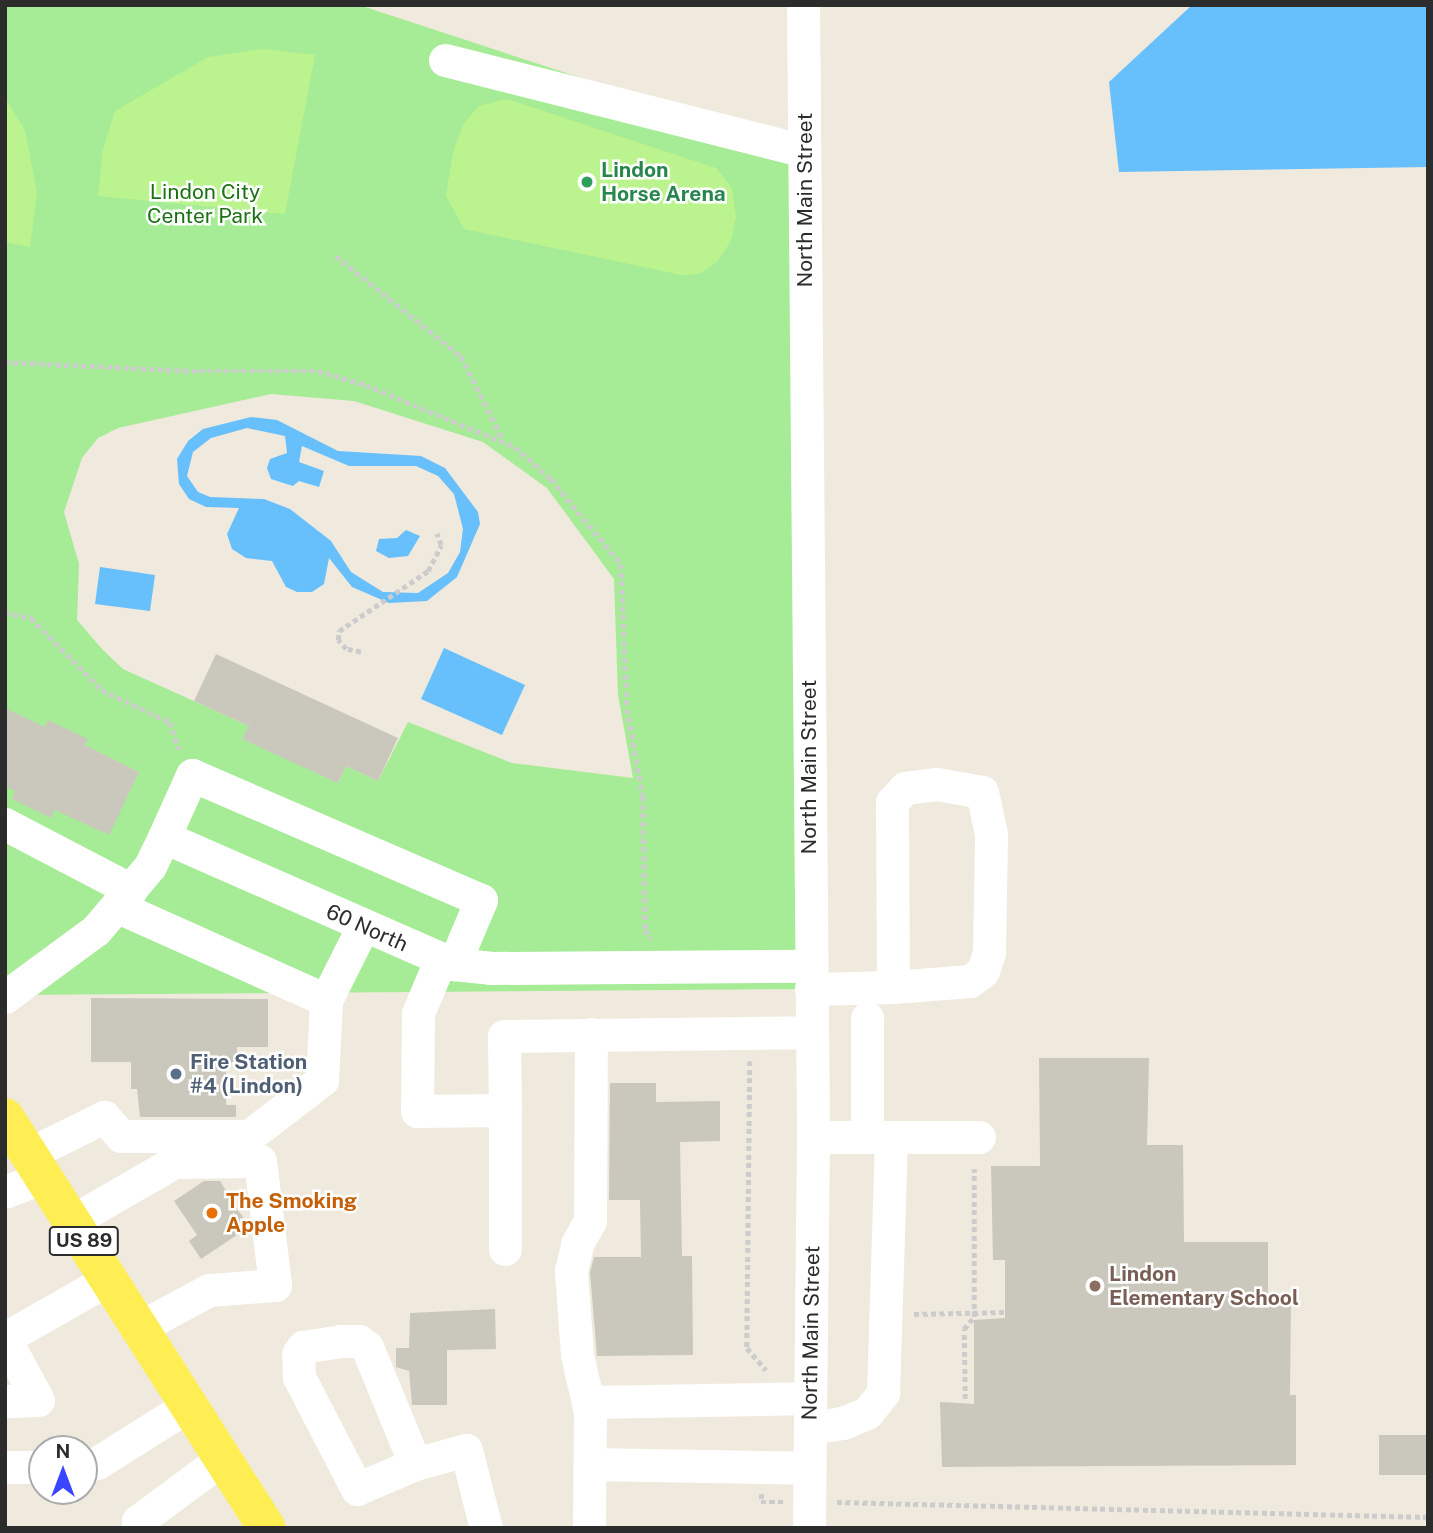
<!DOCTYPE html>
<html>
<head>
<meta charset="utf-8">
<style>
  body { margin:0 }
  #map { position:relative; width:1433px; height:1533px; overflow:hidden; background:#efeadd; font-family:"Public Sans",sans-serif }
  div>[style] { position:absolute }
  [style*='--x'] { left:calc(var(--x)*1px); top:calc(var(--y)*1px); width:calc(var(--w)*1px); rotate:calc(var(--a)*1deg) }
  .green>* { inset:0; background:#a6eb95 }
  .pitch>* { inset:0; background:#bbf38f }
  .water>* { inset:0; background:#67bffb }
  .building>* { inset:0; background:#cac8bc }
  .path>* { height:4.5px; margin-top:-2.25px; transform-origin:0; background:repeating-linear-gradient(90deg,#ccc 0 5px,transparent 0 8.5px) }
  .minor>* { height:33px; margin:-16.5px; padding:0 16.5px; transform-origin:16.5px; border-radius:16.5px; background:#fff }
  .major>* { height:38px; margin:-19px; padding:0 19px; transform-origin:19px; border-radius:19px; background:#ffee53 }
  .dots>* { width:19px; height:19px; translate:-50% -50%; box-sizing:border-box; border:4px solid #fff; border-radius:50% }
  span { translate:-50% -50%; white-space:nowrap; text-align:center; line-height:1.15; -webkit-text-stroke:5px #fff; paint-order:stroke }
  .shield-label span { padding:2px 5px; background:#fff; border:2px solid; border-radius:5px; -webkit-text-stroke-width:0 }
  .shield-label { font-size:19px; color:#2c2c2c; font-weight:700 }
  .leisure-label { font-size:21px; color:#27864d; font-weight:700 }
  .left { translate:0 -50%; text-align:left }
  .park-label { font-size:21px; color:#1a7213 }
  .street-label { font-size:21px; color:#2c2c2c }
  .service-label { font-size:21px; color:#4e5e75; font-weight:700 }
  .food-label { font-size:21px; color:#c56008; font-weight:700 }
  .education-label { font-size:21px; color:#785e54; font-weight:700 }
  .frame { position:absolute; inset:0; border:7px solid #2c2c2c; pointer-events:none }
  .north { position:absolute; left:28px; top:1435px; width:70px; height:70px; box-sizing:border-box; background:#fff; border:2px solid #ababab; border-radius:50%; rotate:0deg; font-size:19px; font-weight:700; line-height:28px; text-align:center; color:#2c2c2c }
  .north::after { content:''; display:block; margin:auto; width:24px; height:32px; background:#3a45ff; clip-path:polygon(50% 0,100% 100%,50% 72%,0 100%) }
</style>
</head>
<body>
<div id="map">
  <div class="green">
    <i style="clip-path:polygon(evenodd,5px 5px,359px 5px,804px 151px,811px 989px,5px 995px,5px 5px,271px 394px,354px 401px,483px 442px,547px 488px,614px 579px,618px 695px,633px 778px,512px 763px,408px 722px,378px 781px,346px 766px,338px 783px,243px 738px,249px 726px,123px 669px,103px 650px,77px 620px,79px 564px,64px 512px,82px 458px,98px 438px,118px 428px,271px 394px)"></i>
  </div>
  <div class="pitch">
    <i style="clip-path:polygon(263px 49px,315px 55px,285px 214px,98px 196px,103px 149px,115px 111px,208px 57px)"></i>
    <i style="clip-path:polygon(5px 98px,25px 130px,37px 193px,30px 247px,5px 242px)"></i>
    <i style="clip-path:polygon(507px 99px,716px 168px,732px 188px,736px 217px,731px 241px,717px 262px,699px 274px,681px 275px,464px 229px,446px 196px,453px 152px,464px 123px,479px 106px)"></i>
  </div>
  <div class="water">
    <i style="clip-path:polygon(1192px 5px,1428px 5px,1428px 167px,1119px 172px,1109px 82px)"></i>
    <i style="clip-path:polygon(evenodd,251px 417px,277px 420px,338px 451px,421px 456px,445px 468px,478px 512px,480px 524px,457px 577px,427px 601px,389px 603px,352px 587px,329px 558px,324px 584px,312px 592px,297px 592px,286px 587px,272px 561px,246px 558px,232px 549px,227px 534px,239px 508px,206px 507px,189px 499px,179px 484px,177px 459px,188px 441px,203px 429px,251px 417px,247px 428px,285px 436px,287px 453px,270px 459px,267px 468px,271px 479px,293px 486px,299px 481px,319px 487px,324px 471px,299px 462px,302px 446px,349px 466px,416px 466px,438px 476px,454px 494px,463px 529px,460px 552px,448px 573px,418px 593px,383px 592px,351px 572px,331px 541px,290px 509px,264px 499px,210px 497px,198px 492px,187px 476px,193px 452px,211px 438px,247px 428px)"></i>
    <i style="clip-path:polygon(406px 530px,420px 536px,408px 556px,389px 558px,376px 551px,379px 539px,397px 538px)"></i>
    <i style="clip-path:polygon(100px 567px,155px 575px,150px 611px,95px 604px)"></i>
    <i style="clip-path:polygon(444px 648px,525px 685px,502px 735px,421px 699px)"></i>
  </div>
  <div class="building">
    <i style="clip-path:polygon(216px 654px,398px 738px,378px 781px,346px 766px,338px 783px,242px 739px,249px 726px,194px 701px)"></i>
    <i style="clip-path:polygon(5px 708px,45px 727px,48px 720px,88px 739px,85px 745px,139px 772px,109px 835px,55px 810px,51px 818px,12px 799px,15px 791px,5px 786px)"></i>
    <i style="clip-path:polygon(91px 998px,268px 999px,268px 1047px,237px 1047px,237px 1063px,226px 1063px,226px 1105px,236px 1105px,236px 1117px,140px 1117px,137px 1089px,131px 1089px,131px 1062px,91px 1062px)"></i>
    <i style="clip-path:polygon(1039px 1058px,1149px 1058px,1147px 1145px,1183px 1145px,1184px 1242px,1268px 1242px,1268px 1300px,1291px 1301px,1290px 1395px,1296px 1395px,1296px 1465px,942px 1467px,940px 1402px,974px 1404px,974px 1320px,1005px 1318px,1005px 1260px,993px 1260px,991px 1166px,1040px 1166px)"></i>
    <i style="clip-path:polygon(610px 1083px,656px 1083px,656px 1102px,720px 1101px,720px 1141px,680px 1142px,682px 1256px,692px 1256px,693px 1355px,597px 1356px,590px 1272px,594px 1257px,641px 1257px,640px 1200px,609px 1200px)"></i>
    <i style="clip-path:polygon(204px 1181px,220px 1181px,249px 1227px,201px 1259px,189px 1241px,197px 1235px,174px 1201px)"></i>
    <i style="clip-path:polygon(495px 1309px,496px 1349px,447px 1350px,447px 1405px,412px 1405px,409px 1371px,396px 1367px,396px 1348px,409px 1348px,410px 1313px)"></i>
    <i style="clip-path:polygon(1379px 1435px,1428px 1435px,1428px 1475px,1379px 1475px)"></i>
  </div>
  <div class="path">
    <i style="--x:336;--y:256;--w:160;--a:38.7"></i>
    <i style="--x:461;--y:356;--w:92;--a:63.4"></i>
    <i style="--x:5;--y:362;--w:194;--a:2.7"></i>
    <i style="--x:199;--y:371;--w:119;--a:0"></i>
    <i style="--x:318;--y:371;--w:50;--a:16.3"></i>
    <i style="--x:366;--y:385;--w:161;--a:22.6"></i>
    <i style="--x:515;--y:447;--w:48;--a:41.6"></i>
    <i style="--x:551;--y:479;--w:110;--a:50.5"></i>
    <i style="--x:621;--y:564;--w:145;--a:87.6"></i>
    <i style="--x:627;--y:709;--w:88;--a:79.6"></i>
    <i style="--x:643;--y:796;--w:134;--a:89.1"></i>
    <i style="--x:645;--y:930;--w:11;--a:56"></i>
    <i style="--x:5;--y:612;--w:27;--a:13"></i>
    <i style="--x:31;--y:618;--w:101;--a:45.4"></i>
    <i style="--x:102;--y:690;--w:75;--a:25.2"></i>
    <i style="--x:170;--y:722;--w:29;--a:72"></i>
    <i style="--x:361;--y:652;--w:15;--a:-169"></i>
    <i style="--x:346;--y:649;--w:12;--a:-132"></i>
    <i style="--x:338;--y:640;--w:9;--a:-84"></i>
    <i style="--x:339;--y:631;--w:107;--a:-34"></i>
    <i style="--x:428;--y:571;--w:29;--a:-63"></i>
    <i style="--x:441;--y:545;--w:12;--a:-110"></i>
    <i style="--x:750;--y:1061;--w:287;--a:90.6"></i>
    <i style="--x:747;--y:1348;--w:29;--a:49"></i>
    <i style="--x:914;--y:1314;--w:92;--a:-1.2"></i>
    <i style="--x:965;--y:1399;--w:70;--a:-90.8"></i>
    <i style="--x:964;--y:1329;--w:16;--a:-50"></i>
    <i style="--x:974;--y:1317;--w:148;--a:-90"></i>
    <i style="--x:762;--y:1494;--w:8;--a:97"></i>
    <i style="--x:761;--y:1502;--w:22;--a:0"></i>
    <i style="--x:837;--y:1502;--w:591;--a:1.45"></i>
  </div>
  <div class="minor">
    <i style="--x:803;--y:5;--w:1132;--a:89.49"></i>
    <i style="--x:813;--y:1137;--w:391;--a:90.6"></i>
    <i style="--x:445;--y:60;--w:370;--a:14.2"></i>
    <i style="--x:5;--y:824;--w:142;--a:27.6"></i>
    <i style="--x:164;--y:837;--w:68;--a:-65.7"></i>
    <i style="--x:192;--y:775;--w:315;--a:23.4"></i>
    <i style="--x:481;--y:900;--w:69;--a:112.9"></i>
    <i style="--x:440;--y:961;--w:56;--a:112.9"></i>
    <i style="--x:418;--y:1013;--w:98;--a:90.6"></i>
    <i style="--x:417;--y:1111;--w:88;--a:-0.7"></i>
    <i style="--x:505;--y:1110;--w:74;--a:-90.8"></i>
    <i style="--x:504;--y:1036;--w:308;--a:-0.7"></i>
    <i style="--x:811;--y:989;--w:82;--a:-1.4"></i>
    <i style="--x:893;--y:987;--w:77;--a:-4.5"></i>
    <i style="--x:970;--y:981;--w:16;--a:-38"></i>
    <i style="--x:983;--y:971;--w:19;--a:-72"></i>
    <i style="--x:989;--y:953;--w:119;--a:-89"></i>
    <i style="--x:991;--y:834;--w:43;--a:-102.1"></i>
    <i style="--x:982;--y:792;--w:46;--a:-169.9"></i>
    <i style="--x:937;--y:784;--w:32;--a:173"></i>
    <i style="--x:905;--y:788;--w:19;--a:133"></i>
    <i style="--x:892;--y:802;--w:185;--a:89.7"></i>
    <i style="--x:5;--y:997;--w:113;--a:-36.4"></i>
    <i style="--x:96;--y:930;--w:84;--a:-49.8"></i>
    <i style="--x:150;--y:866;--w:32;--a:-64"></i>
    <i style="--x:164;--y:837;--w:317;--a:23.7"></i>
    <i style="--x:454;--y:964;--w:36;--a:6"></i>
    <i style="--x:490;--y:968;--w:321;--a:-0.4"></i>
    <i style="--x:326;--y:1000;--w:83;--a:-63.4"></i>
    <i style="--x:867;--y:1018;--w:119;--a:90"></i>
    <i style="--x:505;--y:1110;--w:139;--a:90"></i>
    <i style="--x:813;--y:1137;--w:166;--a:0"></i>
    <i style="--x:29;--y:1154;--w:84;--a:-26.3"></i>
    <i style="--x:104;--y:1117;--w:25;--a:48"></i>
    <i style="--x:121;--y:1136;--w:128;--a:0"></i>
    <i style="--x:249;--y:1136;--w:92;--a:-37.5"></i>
    <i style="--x:322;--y:1080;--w:80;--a:-87.1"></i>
    <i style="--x:326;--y:1000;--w:228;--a:-155.9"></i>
    <i style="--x:5;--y:1192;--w:41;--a:-21.5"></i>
    <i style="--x:72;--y:1221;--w:118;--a:-30"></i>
    <i style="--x:174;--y:1162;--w:86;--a:-0.7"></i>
    <i style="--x:260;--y:1161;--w:125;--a:83.1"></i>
    <i style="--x:275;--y:1285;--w:66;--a:175.7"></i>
    <i style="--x:209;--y:1290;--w:78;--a:151.8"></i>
    <i style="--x:5;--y:1338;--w:120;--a:-29.6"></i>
    <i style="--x:5;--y:1339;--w:69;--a:61.6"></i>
    <i style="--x:38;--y:1400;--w:33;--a:178"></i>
    <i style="--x:588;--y:1402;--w:222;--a:-1"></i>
    <i style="--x:810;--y:1428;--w:33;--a:-9"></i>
    <i style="--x:843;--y:1423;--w:26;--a:-23"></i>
    <i style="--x:867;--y:1413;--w:26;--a:-51"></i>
    <i style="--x:883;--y:1393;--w:256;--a:-88.2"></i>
    <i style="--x:415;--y:1464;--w:63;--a:156.7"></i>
    <i style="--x:357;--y:1489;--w:126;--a:-117.4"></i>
    <i style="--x:299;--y:1377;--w:23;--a:-92"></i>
    <i style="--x:298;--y:1354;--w:9;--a:-54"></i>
    <i style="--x:303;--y:1347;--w:37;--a:-9"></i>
    <i style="--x:340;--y:1341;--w:19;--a:0"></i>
    <i style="--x:359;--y:1341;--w:10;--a:37"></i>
    <i style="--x:367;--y:1347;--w:126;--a:67.7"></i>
    <i style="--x:415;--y:1464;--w:53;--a:-15.4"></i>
    <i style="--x:466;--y:1450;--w:81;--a:75.6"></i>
    <i style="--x:590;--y:1464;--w:219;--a:1"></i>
    <i style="--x:84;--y:1465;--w:13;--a:-9"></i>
    <i style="--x:97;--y:1463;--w:109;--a:-32.2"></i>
    <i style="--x:5;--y:1467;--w:37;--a:0"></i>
    <i style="--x:138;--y:1528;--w:7;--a:-90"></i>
    <i style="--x:138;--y:1521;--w:106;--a:-36.5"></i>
    <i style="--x:589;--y:1528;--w:116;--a:-89.5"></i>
    <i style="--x:590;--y:1412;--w:58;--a:-102.8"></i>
    <i style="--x:577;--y:1355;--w:84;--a:-94.1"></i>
    <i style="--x:571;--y:1271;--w:28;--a:-77"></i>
    <i style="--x:577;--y:1244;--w:26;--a:-61"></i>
    <i style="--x:590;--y:1221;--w:187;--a:-89.7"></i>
  </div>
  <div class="major">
    <i style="--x:5;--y:1117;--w:487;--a:57.5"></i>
  </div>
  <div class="dots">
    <i style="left:587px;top:182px;background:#2e9e5b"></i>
    <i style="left:176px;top:1074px;background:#5c6f8a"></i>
    <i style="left:212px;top:1213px;background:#e8710a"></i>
    <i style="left:1095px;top:1286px;background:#8d6e63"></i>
  </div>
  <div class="shield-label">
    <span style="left:84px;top:1241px">US 89</span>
  </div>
  <div class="leisure-label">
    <span class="left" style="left:601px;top:182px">Lindon<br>Horse Arena</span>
  </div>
  <div class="park-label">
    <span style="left:205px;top:204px">Lindon City<br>Center Park</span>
  </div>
  <div class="street-label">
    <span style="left:805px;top:200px;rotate:-90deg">North Main Street</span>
    <span style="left:809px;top:767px;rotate:-90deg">North Main Street</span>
    <span style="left:367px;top:928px;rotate:24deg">60 North</span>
    <span style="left:811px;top:1333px;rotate:-89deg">North Main Street</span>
  </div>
  <div class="service-label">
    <span class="left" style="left:190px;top:1074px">Fire Station<br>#4 (Lindon)</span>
  </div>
  <div class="food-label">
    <span class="left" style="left:226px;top:1213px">The Smoking<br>Apple</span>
  </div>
  <div class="education-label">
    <span class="left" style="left:1109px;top:1286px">Lindon<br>Elementary School</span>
  </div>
  <div class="frame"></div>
  <div class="north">N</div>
</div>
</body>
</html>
